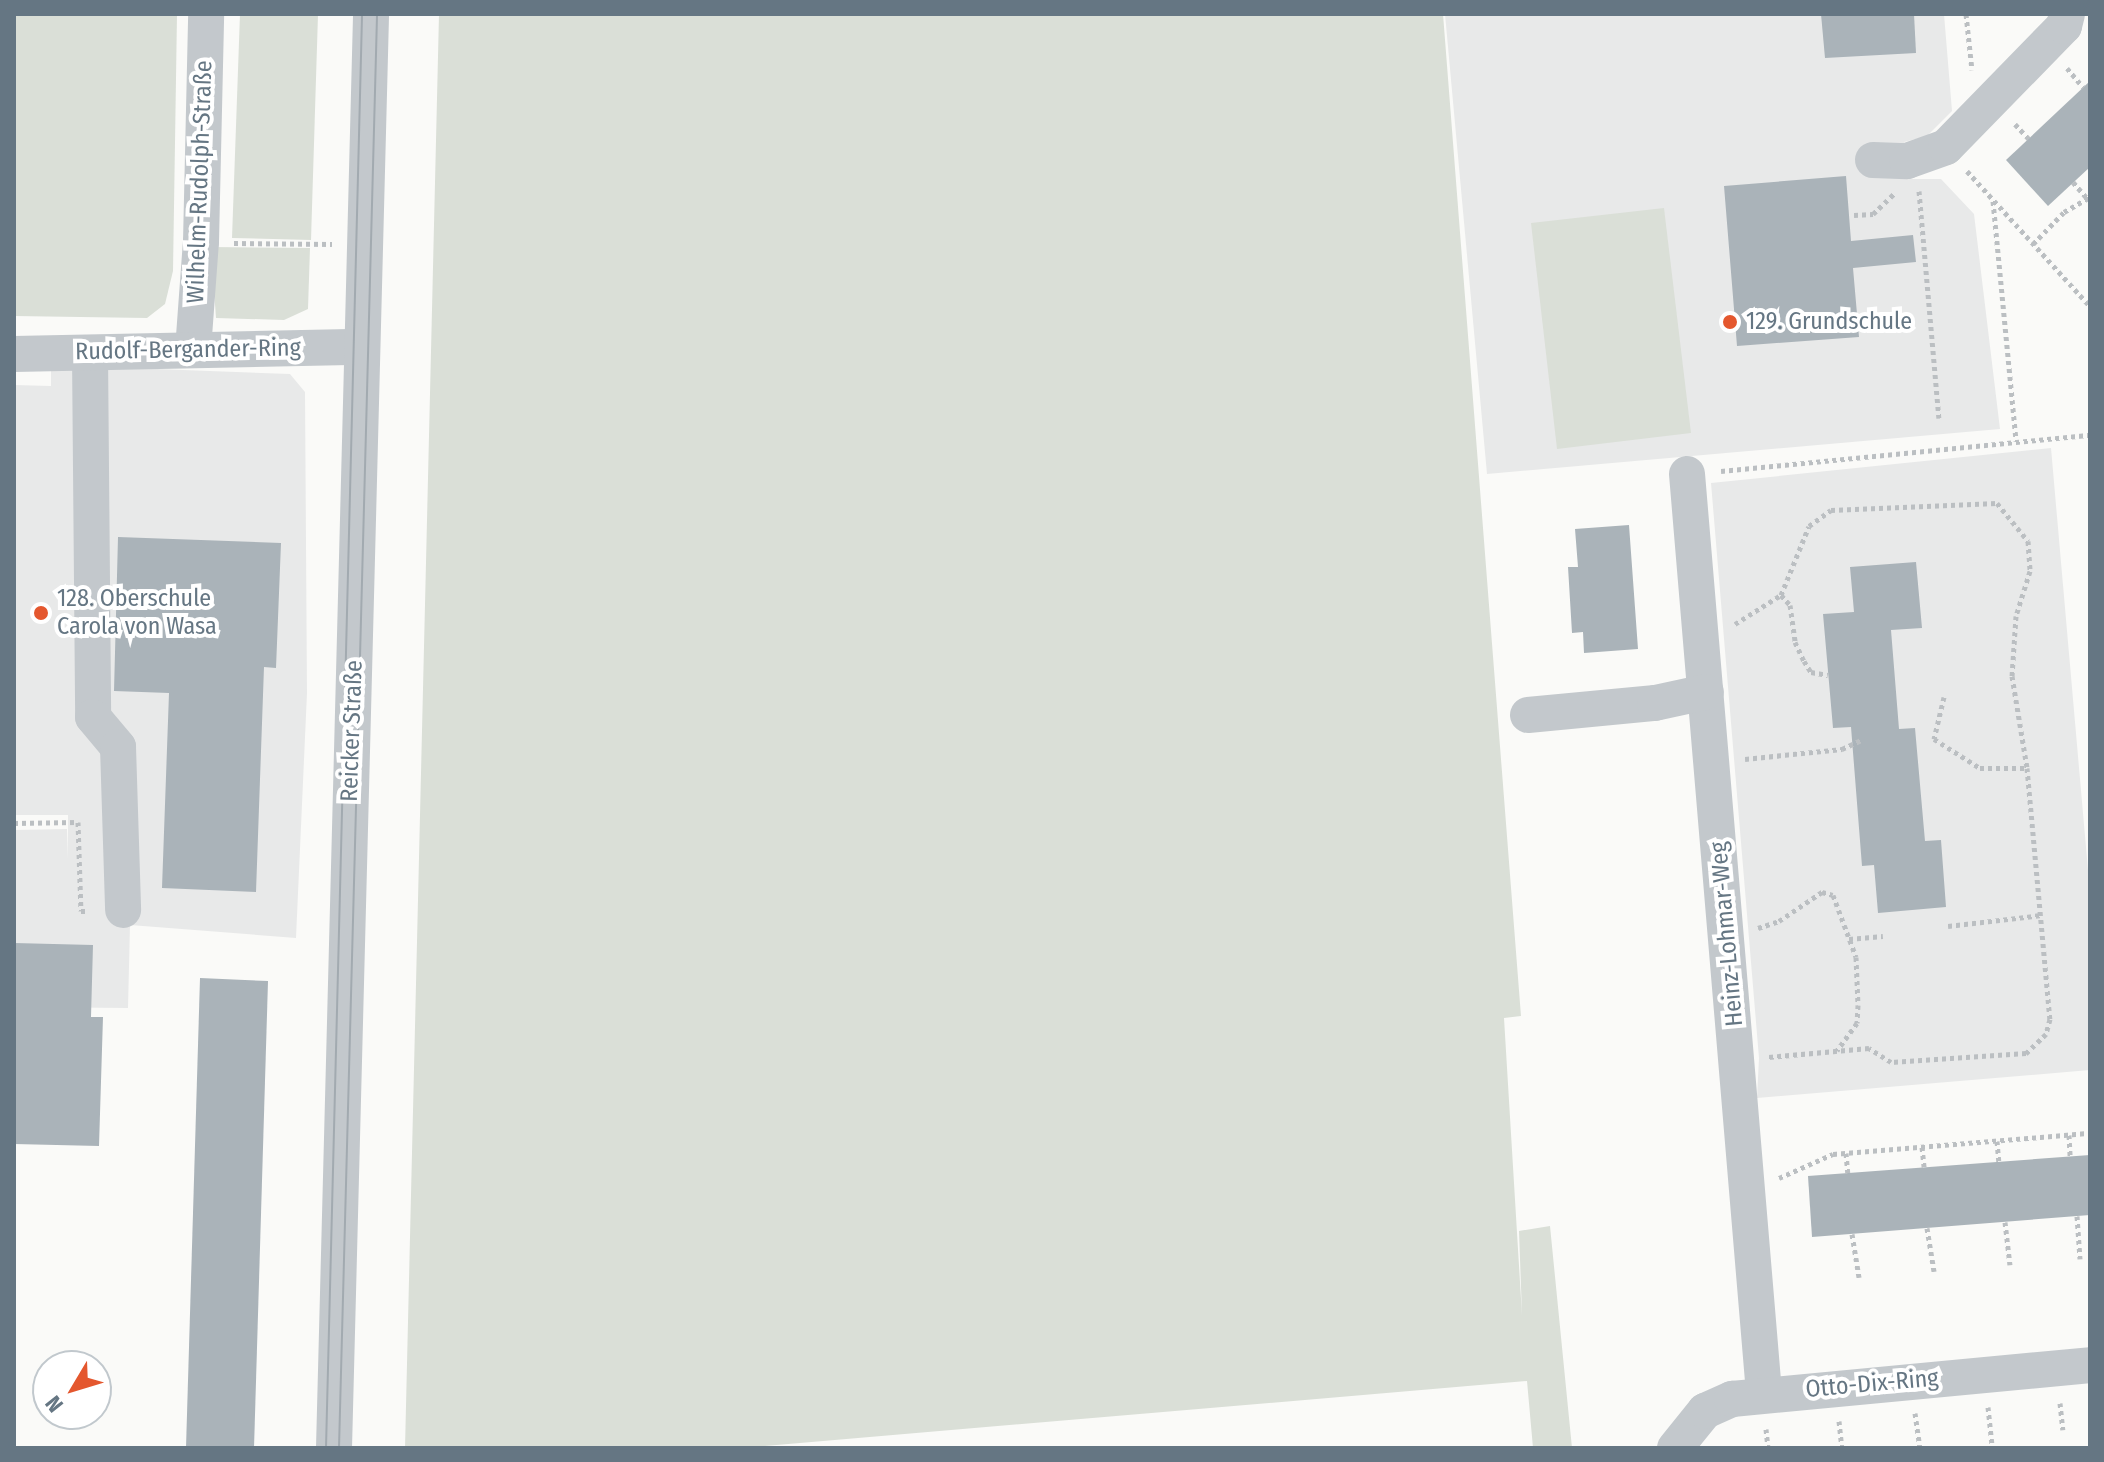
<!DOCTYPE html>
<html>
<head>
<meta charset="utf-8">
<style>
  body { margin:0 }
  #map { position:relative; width:2104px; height:1462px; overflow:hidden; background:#fafaf8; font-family:"Fira Sans Condensed",sans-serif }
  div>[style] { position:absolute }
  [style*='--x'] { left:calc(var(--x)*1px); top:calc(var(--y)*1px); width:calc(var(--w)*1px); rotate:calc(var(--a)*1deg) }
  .built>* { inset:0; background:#e8e9e9 }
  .green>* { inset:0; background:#dadfd7 }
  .building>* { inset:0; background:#aab3b9 }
  .path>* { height:5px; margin-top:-2.5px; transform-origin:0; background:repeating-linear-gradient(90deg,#bbbfc2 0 4px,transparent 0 8px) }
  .minor>* { height:36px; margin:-18px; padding:0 18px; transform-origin:18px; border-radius:18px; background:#c3c8cc }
  .tram>* { height:2px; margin:-1px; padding:0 1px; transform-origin:1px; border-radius:1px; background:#a2aab0 }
  .dots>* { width:22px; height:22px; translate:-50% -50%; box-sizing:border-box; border:4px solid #fff; border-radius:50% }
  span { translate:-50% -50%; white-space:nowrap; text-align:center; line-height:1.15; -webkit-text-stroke:8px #fff; paint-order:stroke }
  .street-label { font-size:24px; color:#657683 }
  .poi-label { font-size:24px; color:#657683 }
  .left { translate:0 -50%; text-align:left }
  .frame { position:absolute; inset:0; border:16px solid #657683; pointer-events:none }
  .north { position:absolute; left:32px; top:1350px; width:80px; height:80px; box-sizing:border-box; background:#fff; border:2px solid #c1c8cd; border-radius:50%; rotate:232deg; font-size:22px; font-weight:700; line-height:32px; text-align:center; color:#657683 }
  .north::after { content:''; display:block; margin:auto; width:28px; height:36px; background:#e4572e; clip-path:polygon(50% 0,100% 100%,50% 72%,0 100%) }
</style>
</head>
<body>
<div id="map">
  <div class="built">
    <i style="clip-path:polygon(1445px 14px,1944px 14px,1952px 111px,1927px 136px,1904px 142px,1911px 179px,1941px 179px,1974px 214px,2000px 429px,1487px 474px)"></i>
    <i style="clip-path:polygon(51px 365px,290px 374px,305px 392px,307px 693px,296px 938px,130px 925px,128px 1008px,14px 1007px,14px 830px,67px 829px,68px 859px,68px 815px,14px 815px,14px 385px,51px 386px)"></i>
    <i style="clip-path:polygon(2051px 448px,2090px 893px,2090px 1070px,1757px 1098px,1759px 1058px,1711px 483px)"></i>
  </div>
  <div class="green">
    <i style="clip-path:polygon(14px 14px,177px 14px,173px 271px,165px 304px,147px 318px,14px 316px)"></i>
    <i style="clip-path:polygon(240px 14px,318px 14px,311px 240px,232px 238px)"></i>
    <i style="clip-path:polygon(439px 14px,1443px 14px,1521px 1016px,1504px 1018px,1522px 1315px,1519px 1231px,1550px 1226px,1572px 1448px,1533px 1448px,1527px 1381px,740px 1448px,405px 1448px)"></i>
    <i style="clip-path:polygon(1664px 208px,1691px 433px,1557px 449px,1531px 223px)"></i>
    <i style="clip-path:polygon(211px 247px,310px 248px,308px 309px,284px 320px,216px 318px)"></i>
  </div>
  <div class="building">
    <i style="clip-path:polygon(1821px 14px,1914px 14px,1916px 53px,1825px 58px)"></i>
    <i style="clip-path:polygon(2090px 81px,2090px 167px,2048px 206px,2006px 160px)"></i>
    <i style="clip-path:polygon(1846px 176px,1851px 241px,1913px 235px,1916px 262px,1853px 268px,1859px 337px,1737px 346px,1724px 186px)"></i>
    <i style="clip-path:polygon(1629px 525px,1638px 649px,1584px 653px,1583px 632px,1572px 633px,1568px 567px,1578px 567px,1575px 529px)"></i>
    <i style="clip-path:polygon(118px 537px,281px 543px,276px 668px,264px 667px,256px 892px,162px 888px,169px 693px,114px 691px)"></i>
    <i style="clip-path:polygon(1916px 562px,1922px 628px,1891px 630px,1899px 729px,1915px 728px,1925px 841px,1941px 840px,1946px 907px,1878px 913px,1874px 865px,1862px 866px,1851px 727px,1833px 728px,1823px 614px,1854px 612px,1850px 567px)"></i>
    <i style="clip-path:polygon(14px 943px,93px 945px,91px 1017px,103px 1017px,99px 1146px,14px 1144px)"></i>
    <i style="clip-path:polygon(200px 978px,268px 981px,254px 1448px,186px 1448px)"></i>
    <i style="clip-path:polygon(2090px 1155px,2090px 1215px,1812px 1237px,1808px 1176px)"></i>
  </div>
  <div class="path">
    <i style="--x:1966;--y:14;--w:56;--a:83.9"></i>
    <i style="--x:2067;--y:68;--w:25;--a:50"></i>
    <i style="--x:2015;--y:124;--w:21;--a:47"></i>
    <i style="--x:1967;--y:171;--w:183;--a:47.7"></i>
    <i style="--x:2073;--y:182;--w:21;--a:49"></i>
    <i style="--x:1919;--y:191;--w:228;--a:85"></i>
    <i style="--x:1993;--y:201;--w:241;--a:84.5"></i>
    <i style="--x:1854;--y:215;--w:19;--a:-3"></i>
    <i style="--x:1873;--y:214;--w:29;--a:-44"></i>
    <i style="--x:234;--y:243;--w:98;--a:0.6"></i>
    <i style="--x:2033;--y:244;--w:45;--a:-45.9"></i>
    <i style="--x:2064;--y:212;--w:30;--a:-30"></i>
    <i style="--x:1721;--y:471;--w:371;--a:-5.6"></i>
    <i style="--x:1781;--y:595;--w:13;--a:48"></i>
    <i style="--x:1790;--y:605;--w:37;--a:82"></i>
    <i style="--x:1795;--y:642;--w:21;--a:65"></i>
    <i style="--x:1804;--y:661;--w:13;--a:58"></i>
    <i style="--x:1811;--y:672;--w:17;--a:10"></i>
    <i style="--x:1735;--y:624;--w:54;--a:-32.2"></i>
    <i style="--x:1781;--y:595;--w:74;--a:-67.9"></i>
    <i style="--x:1809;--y:526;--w:27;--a:-36"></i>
    <i style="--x:1831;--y:510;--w:166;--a:-2.4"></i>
    <i style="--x:1997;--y:503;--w:49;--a:50.8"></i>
    <i style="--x:2028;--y:541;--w:30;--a:86"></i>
    <i style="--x:2030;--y:571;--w:47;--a:107.3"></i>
    <i style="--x:2016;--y:616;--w:60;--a:93.8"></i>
    <i style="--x:2012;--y:676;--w:93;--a:80.7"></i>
    <i style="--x:2027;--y:768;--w:252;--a:84.8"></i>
    <i style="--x:2050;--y:1019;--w:16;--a:105"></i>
    <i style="--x:2046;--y:1034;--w:28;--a:136"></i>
    <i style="--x:2026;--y:1053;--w:135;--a:176.2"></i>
    <i style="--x:1891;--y:1062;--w:26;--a:-148"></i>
    <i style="--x:1869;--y:1048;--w:101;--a:174.9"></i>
    <i style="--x:1944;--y:697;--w:43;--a:103.4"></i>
    <i style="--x:1934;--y:739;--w:54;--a:32.2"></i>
    <i style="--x:1980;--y:768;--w:47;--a:0"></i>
    <i style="--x:1745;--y:759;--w:98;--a:-5.9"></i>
    <i style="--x:1842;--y:749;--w:21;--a:-25"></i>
    <i style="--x:14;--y:823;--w:64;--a:-0.9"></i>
    <i style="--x:78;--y:822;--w:89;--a:88.1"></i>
    <i style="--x:81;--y:911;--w:7;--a:0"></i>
    <i style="--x:1948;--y:926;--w:94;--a:-6.7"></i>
    <i style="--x:1758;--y:928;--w:22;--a:-18"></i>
    <i style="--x:1779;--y:921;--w:52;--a:-34"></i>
    <i style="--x:1822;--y:892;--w:11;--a:15"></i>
    <i style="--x:1833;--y:895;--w:66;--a:69.6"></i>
    <i style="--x:1856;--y:957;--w:48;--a:87.6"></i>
    <i style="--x:1858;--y:1005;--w:18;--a:93"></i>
    <i style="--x:1857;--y:1023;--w:34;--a:126"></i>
    <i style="--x:1849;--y:939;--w:34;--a:-5"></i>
    <i style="--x:2069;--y:1135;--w:21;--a:87"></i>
    <i style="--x:1997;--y:1141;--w:21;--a:85"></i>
    <i style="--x:1922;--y:1147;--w:20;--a:84"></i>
    <i style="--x:1846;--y:1153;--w:21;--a:85"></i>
    <i style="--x:1779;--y:1178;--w:59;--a:-24"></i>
    <i style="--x:1833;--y:1154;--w:258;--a:-4.7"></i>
    <i style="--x:2077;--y:1216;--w:43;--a:86"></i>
    <i style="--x:2005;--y:1222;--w:43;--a:83.4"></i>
    <i style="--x:1927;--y:1228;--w:44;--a:80.8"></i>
    <i style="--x:1852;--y:1234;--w:44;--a:80.8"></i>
    <i style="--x:2060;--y:1403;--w:27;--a:84"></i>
    <i style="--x:1988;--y:1407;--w:39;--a:84"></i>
    <i style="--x:1915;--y:1413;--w:35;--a:82"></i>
    <i style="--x:1839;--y:1421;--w:27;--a:84"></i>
    <i style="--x:1766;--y:1429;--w:19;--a:84"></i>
  </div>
  <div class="minor">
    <i style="--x:1873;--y:160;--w:34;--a:2"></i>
    <i style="--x:1907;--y:161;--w:41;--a:-19.7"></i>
    <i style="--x:1946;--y:147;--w:169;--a:-45.7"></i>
    <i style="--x:2064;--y:26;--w:12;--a:-76"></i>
    <i style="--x:193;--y:350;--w:108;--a:-85.8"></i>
    <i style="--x:201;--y:242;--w:228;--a:-88.7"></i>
    <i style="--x:90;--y:353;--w:364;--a:89.5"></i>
    <i style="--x:93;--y:717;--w:39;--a:50"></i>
    <i style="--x:118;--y:747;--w:163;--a:88.2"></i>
    <i style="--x:14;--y:354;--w:348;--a:-1.2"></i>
    <i style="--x:1687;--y:474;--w:922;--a:85.21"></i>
    <i style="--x:1528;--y:715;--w:128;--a:-5.4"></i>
    <i style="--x:1655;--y:703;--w:52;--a:-12.2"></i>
    <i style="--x:334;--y:1448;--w:1434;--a:-88.52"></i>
    <i style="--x:1675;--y:1448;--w:48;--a:-51"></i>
    <i style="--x:1705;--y:1411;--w:30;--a:-24"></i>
    <i style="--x:1732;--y:1399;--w:360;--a:-5.4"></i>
  </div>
  <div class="tram">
    <i style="--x:326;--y:1448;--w:1434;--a:-88.56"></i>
    <i style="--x:339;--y:1448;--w:1435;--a:-88.48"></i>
  </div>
  <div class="dots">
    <i style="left:1730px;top:322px;background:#e4572e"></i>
    <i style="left:41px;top:613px;background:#e4572e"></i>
  </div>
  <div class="street-label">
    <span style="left:200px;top:182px;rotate:-88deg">Wilhelm-Rudolph-Straße</span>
    <span style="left:188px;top:350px;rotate:-1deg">Rudolf-Bergander-Ring</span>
    <span style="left:352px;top:731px;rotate:-88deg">Reicker Straße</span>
    <span style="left:1727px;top:934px;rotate:-95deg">Heinz-Lohmar-Weg</span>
    <span style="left:1872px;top:1384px;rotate:-5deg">Otto-Dix-Ring</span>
  </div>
  <div class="poi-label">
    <span class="left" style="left:1746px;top:322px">129. Grundschule</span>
    <span class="left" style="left:57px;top:613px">128. Oberschule<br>Carola von Wasa</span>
  </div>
  <div class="frame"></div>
  <div class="north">N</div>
</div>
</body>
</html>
